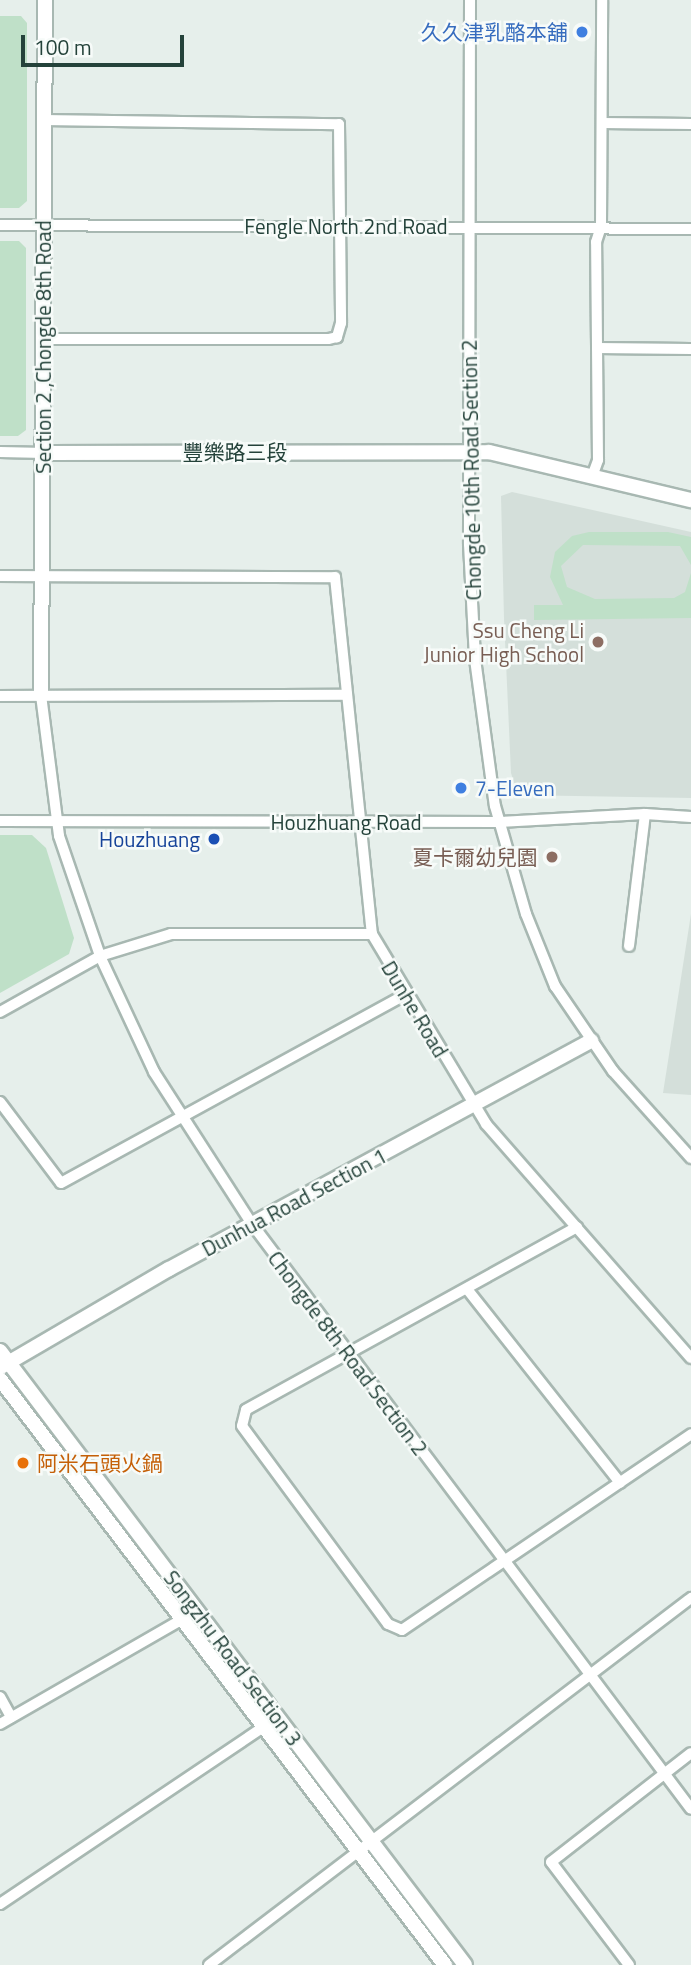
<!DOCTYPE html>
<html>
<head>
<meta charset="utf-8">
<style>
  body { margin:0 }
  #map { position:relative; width:691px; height:1965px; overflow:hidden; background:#e6efeb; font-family:"Titillium Web","Noto Sans TC",sans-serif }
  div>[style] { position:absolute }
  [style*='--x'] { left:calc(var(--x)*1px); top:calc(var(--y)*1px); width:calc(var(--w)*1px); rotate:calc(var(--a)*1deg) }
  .built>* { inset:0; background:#d4dfda }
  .green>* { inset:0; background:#bfe0c8 }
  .roads { filter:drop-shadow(2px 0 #a8b8b2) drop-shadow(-2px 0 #a8b8b2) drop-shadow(0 2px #a8b8b2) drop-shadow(0 -2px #a8b8b2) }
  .street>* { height:10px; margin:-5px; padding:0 5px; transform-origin:5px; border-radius:5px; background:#fff }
  .secondary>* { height:14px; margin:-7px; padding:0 7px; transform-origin:7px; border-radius:7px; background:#fff }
  .dots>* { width:19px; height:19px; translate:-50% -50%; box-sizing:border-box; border:4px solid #f7fbf9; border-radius:50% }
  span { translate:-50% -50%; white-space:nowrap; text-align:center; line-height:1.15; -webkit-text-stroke:5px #f7fbf9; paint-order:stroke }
  .shop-label { font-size:21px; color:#366cbe }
  .right { translate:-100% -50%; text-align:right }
  .left { translate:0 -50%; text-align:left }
  .street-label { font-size:21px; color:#24423a }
  .education-label { font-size:21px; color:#785e54 }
  .transit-label { font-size:21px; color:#164399 }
  .food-label { font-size:21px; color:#c56008 }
  .scale { position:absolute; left:21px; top:35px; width:163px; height:32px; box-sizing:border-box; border:4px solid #24423a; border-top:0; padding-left:9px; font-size:21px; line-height:24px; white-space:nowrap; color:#24423a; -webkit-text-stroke:5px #f7fbf9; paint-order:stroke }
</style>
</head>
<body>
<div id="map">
  <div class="built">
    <i style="clip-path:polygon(512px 492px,691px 532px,691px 798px,518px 795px,511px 773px,504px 618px,501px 496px)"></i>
    <i style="clip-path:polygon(691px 914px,691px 1095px,663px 1093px)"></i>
  </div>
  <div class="green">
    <i style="clip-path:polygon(0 16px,21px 16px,27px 23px,27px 201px,19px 208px,0 208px)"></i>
    <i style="clip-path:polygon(0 241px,19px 241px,26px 248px,26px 430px,18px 436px,0 436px)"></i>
    <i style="clip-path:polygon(589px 532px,668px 532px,691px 537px,691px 565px,680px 546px,583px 545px,561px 566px,567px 587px,595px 599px,674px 598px,685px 592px,691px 573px,691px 618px,534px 620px,534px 605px,563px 605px,550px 577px,555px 552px,572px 536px)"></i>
    <i style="clip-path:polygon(0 835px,32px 835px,46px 848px,74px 938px,69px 954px,0 993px)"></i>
  </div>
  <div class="roads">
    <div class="street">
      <i style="--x:470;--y:0;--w:544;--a:90.11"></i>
      <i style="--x:469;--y:544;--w:115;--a:87"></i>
      <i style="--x:475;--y:659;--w:148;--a:82.3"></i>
      <i style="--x:495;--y:806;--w:112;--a:74"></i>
      <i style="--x:526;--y:914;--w:78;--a:68.1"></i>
      <i style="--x:555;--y:986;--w:103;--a:55.7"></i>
      <i style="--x:613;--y:1071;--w:117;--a:48.1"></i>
      <i style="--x:43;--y:120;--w:296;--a:0.8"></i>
      <i style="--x:339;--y:124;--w:199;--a:89.4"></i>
      <i style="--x:341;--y:323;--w:15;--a:106"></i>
      <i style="--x:337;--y:337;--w:9;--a:167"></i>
      <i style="--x:328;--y:339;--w:285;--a:180"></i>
      <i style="--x:602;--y:123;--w:89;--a:0.6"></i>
      <i style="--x:0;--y:225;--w:691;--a:0.33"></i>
      <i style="--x:597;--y:348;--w:94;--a:0.6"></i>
      <i style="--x:0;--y:452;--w:45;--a:1.3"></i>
      <i style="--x:593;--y:474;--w:15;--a:-70"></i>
      <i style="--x:598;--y:460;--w:218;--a:-90.5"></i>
      <i style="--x:596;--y:242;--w:16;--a:-72"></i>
      <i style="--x:601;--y:227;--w:227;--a:-89.7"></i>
      <i style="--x:0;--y:576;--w:335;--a:0.2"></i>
      <i style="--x:335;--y:577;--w:359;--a:84.1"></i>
      <i style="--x:372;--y:934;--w:222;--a:59"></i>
      <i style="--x:486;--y:1124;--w:311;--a:48.8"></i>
      <i style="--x:41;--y:695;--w:142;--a:82.7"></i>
      <i style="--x:59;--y:836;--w:127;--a:71.1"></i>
      <i style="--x:100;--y:956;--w:128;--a:65"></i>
      <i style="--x:154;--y:1072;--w:181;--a:57.2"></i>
      <i style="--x:252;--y:1224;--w:731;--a:53.11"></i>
      <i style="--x:0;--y:696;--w:345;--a:-0.2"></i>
      <i style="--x:0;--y:821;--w:500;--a:0.11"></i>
      <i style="--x:500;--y:822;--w:145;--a:-3.2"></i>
      <i style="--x:645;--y:814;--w:46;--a:3.7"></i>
      <i style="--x:629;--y:946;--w:133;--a:-83.1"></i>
      <i style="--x:0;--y:1012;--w:115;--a:-29.2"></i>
      <i style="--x:100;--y:956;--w:74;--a:-17.2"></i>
      <i style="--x:171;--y:934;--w:201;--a:0"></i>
      <i style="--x:0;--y:1102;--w:101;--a:53"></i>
      <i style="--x:61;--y:1183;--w:393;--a:-28.7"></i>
      <i style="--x:577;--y:1227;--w:378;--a:151.1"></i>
      <i style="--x:246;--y:1410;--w:16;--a:104"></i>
      <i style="--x:242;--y:1426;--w:246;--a:53.6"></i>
      <i style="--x:388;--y:1624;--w:15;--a:23"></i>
      <i style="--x:402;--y:1630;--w:349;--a:-34.1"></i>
      <i style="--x:467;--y:1289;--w:247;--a:51.7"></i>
      <i style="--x:0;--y:1697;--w:23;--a:61"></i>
      <i style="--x:0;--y:1724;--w:217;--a:-29.9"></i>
      <i style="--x:0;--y:1904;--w:335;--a:-33.9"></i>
      <i style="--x:209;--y:1965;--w:606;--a:-37.29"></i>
      <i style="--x:629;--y:1965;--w:129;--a:-127.1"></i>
      <i style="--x:551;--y:1862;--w:177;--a:-37.9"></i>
    </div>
    <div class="secondary">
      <i style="--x:45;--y:453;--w:444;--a:-0.1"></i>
      <i style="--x:489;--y:452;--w:208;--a:13.4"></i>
      <i style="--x:41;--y:695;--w:695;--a:-89.67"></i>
      <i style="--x:0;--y:1351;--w:770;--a:52.86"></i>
      <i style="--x:1;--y:1367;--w:194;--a:-30.3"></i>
      <i style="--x:169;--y:1269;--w:480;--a:-28.4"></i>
      <i style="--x:0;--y:1379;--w:736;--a:52.79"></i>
    </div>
  </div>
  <div class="dots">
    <i style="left:582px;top:32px;background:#3f7fe0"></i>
    <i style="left:598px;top:642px;background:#8d6e63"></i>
    <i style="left:461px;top:788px;background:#3f7fe0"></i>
    <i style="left:214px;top:839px;background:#1a4fb4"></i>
    <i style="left:552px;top:857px;background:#8d6e63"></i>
    <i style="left:23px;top:1463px;background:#e8710a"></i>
  </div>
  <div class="shop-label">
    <span class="right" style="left:568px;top:32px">久久津乳酪本舖</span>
    <span class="left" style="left:475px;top:788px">7-Eleven</span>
  </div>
  <div class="street-label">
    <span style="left:346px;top:226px">Fengle North 2nd Road</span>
    <span style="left:43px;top:347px;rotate:-90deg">Section 2 ,Chongde 8th Road</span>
    <span style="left:235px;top:452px">豐樂路三段</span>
    <span style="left:471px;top:470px;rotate:-91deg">Chongde 10th Road Section 2</span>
    <span style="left:346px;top:822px">Houzhuang Road</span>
    <span style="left:415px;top:1009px;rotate:59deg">Dunhe Road</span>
    <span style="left:294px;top:1202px;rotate:-28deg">Dunhua Road Section 1</span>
    <span style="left:348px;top:1353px;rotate:53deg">Chongde 8th Road Section 2</span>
    <span style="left:233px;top:1658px;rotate:53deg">Songzhu Road Section 3</span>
  </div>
  <div class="education-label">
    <span class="right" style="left:584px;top:642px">Ssu Cheng Li<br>Junior High School</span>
    <span class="right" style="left:538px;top:857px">夏卡爾幼兒園</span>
  </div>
  <div class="transit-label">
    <span class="right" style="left:200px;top:839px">Houzhuang</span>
  </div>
  <div class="food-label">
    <span class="left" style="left:37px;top:1463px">阿米石頭火鍋</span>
  </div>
  <div class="scale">100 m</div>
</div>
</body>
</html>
